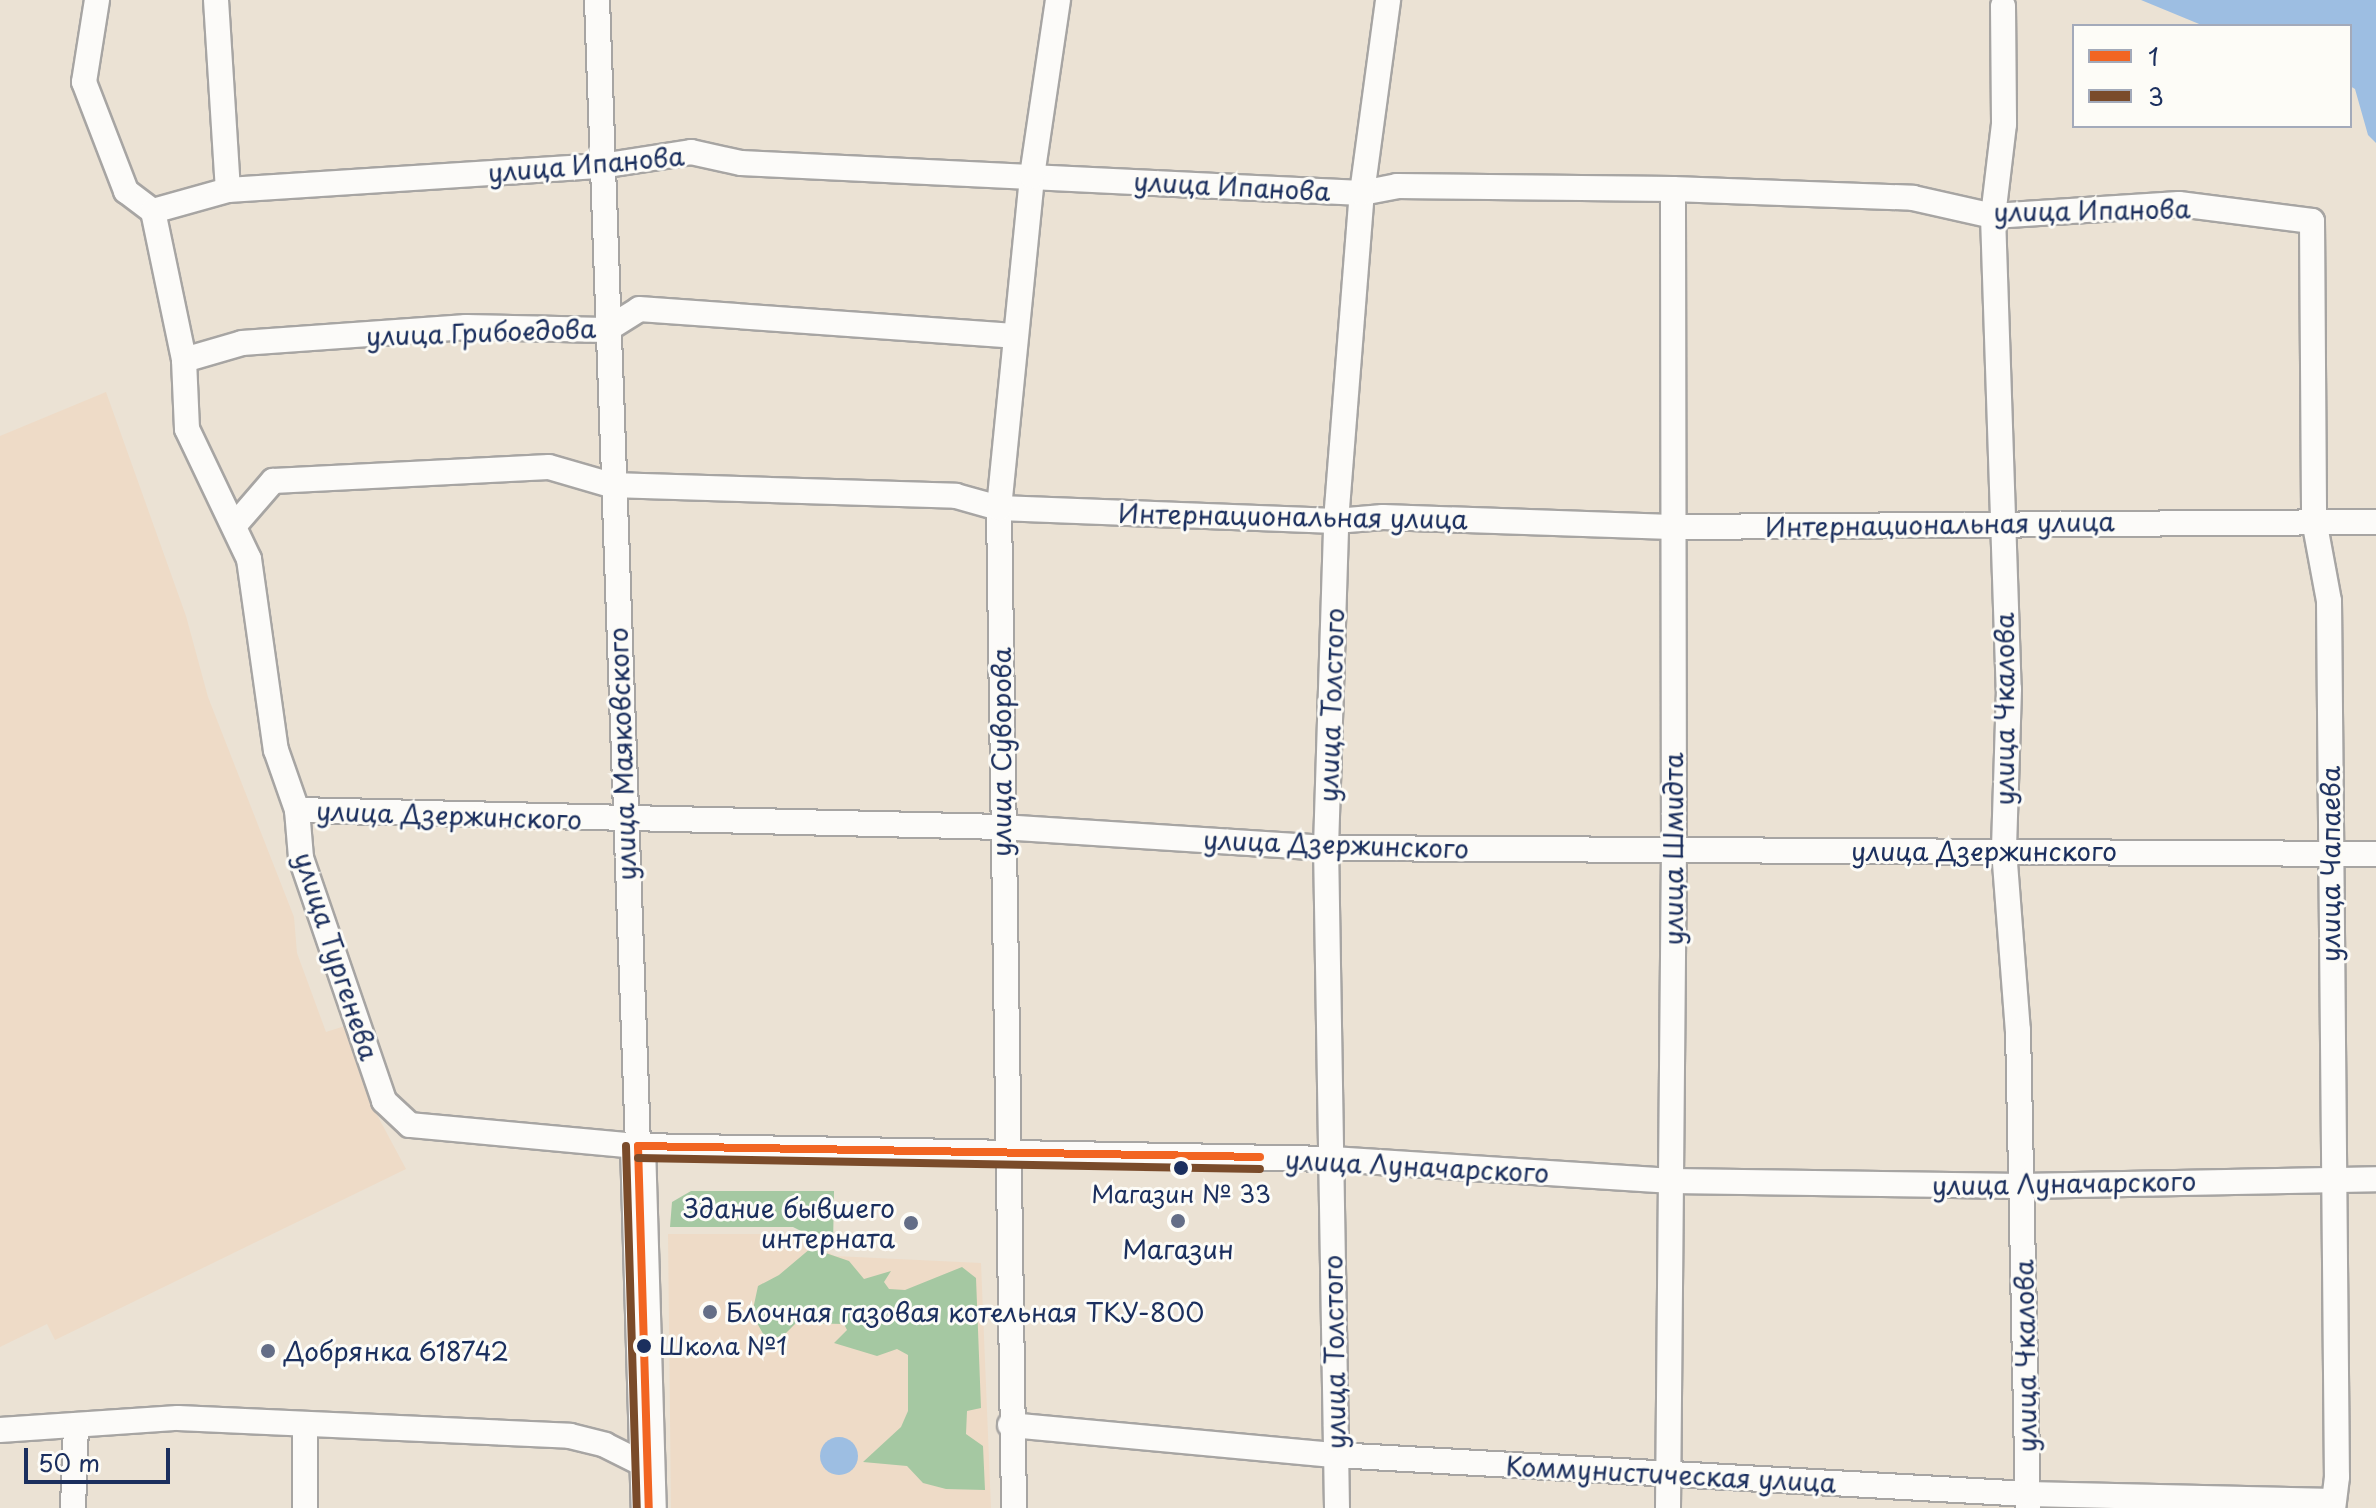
<!DOCTYPE html>
<html>
<head>
<meta charset="utf-8">
<style>
  body { margin:0 }
  #map { position:relative; width:2376px; height:1508px; overflow:hidden; background:#ebe2d4; font-family:"Playpen Sans",sans-serif }
  div>[style] { position:absolute }
  [style*='--x'] { left:calc(var(--x)*1px); top:calc(var(--y)*1px); width:calc(var(--w)*1px); rotate:calc(var(--a)*1deg) }
  .built>* { inset:0; background:#eedbc7 }
  .forest>* { inset:0; background:#a5c8a2 }
  .water>* { inset:0; background:#9dbee2 }
  .round { border-radius:50% }
  .roads { filter:drop-shadow(2px 0 #a7a5a3) drop-shadow(-2px 0 #a7a5a3) drop-shadow(0 2px #a7a5a3) drop-shadow(0 -2px #a7a5a3) }
  .street>* { height:24px; margin:-12px; padding:0 12px; transform-origin:12px; border-radius:12px; background:#fcfbf9 }
  .secondary>* { height:34px; margin:-17px; padding:0 17px; transform-origin:17px; border-radius:17px; background:#fcfbf9 }
  .bus-1>* { height:8px; margin:-4px; padding:0 4px; transform-origin:4px; border-radius:4px; background:#f26522 }
  .bus-2>* { height:8px; margin:-4px; padding:0 4px; transform-origin:4px; border-radius:4px; background:#7a4b2a }
  .dots>* { width:22px; height:22px; translate:-50% -50%; box-sizing:border-box; border:4px solid #fdfcf7; border-radius:50% }
  span { translate:-50% -50%; white-space:nowrap; text-align:center; line-height:1.15; -webkit-text-stroke:6px #fdfcf7; paint-order:stroke }
  .bus-label { font-size:24px; color:#1b2f5e }
  .left { translate:0 -50%; text-align:left }
  .street-label { font-size:26px; color:#1b2f5e }
  .poi-label { font-size:26px; color:#1b2f5e }
  .right { translate:-100% -50%; text-align:right }
  .legend { position:absolute; left:2072px; top:24px; width:280px; height:104px; box-sizing:border-box; background:#fdfcf7; border:2px solid #a3aaba; margin:0; padding:10px 14px; list-style:none; font-size:24px; color:#1b2f5e }
  .legend li { display:flex; align-items:center; gap:16px; height:40px }
  .legend b { width:40px; border:2px solid #a3aaba }
  .scale { position:absolute; left:24px; top:1448px; width:146px; height:36px; box-sizing:border-box; border:4px solid #1b2f5e; border-top:0; padding-left:10px; font-size:24px; line-height:28px; white-space:nowrap; color:#1b2f5e; -webkit-text-stroke:6px #fdfcf7; paint-order:stroke }
</style>
</head>
<body>
<div id="map">
  <div class="built">
    <i style="clip-path:polygon(106px 392px,186px 616px,208px 697px,294px 917px,297px 953px,326px 1032px,348px 1025px,368px 1098px,406px 1169px,55px 1340px,47px 1324px,0 1347px,0 436px)"></i>
    <i style="clip-path:polygon(668px 1234px,794px 1234px,835px 1256px,981px 1263px,991px 1508px,671px 1508px)"></i>
  </div>
  <div class="forest">
    <i style="clip-path:polygon(691px 1191px,834px 1191px,833px 1247px,793px 1227px,670px 1227px,672px 1202px)"></i>
    <i style="clip-path:polygon(811px 1248px,849px 1261px,864px 1279px,891px 1271px,884px 1282px,889px 1289px,905px 1290px,962px 1267px,976px 1278px,981px 1408px,967px 1411px,966px 1434px,983px 1446px,985px 1490px,946px 1489px,923px 1483px,907px 1466px,863px 1462px,901px 1427px,908px 1411px,908px 1355px,897px 1349px,877px 1356px,834px 1343px,847px 1330px,844px 1324px,796px 1323px,783px 1336px,766px 1339px,752px 1314px,758px 1286px,779px 1275px)"></i>
  </div>
  <div class="water">
    <i style="clip-path:polygon(2141px 0,2376px 0,2376px 143px,2368px 135px,2355px 89px,2350px 86px,2350px 26px,2204px 26px)"></i>
    <i class="round" style="left:820px;top:1437px;width:38px;height:38px"></i>
  </div>
  <div class="roads">
    <div class="street">
      <i style="--x:97;--y:0;--w:83;--a:99"></i>
      <i style="--x:84;--y:82;--w:117;--a:68.9"></i>
      <i style="--x:126;--y:191;--w:34;--a:37"></i>
      <i style="--x:153;--y:211;--w:152;--a:78.2"></i>
      <i style="--x:184;--y:360;--w:69;--a:87.5"></i>
      <i style="--x:187;--y:429;--w:144;--a:64.5"></i>
      <i style="--x:249;--y:559;--w:193;--a:82"></i>
      <i style="--x:276;--y:750;--w:64;--a:70.7"></i>
      <i style="--x:297;--y:810;--w:48;--a:85.2"></i>
      <i style="--x:301;--y:858;--w:257;--a:71.1"></i>
      <i style="--x:384;--y:1101;--w:35;--a:43"></i>
      <i style="--x:410;--y:1125;--w:229;--a:5.3"></i>
      <i style="--x:638;--y:1146;--w:694;--a:1.07"></i>
      <i style="--x:1332;--y:1159;--w:341;--a:3.7"></i>
      <i style="--x:1672;--y:1181;--w:350;--a:0.8"></i>
      <i style="--x:2022;--y:1186;--w:354;--a:-1.1"></i>
      <i style="--x:216;--y:0;--w:190;--a:86.4"></i>
      <i style="--x:597;--y:0;--w:1147;--a:87.95"></i>
      <i style="--x:2003;--y:6;--w:118;--a:89.5"></i>
      <i style="--x:2004;--y:124;--w:93;--a:96.8"></i>
      <i style="--x:1993;--y:216;--w:473;--a:88.1"></i>
      <i style="--x:2009;--y:689;--w:161;--a:91.8"></i>
      <i style="--x:2004;--y:850;--w:181;--a:85.6"></i>
      <i style="--x:2018;--y:1030;--w:478;--a:88.8"></i>
      <i style="--x:153;--y:211;--w:78;--a:-15.6"></i>
      <i style="--x:228;--y:190;--w:374;--a:-3.7"></i>
      <i style="--x:601;--y:166;--w:91;--a:-8.8"></i>
      <i style="--x:691;--y:152;--w:51;--a:12.4"></i>
      <i style="--x:741;--y:163;--w:622;--a:2.77"></i>
      <i style="--x:1362;--y:193;--w:36;--a:-11"></i>
      <i style="--x:1397;--y:186;--w:276;--a:0.6"></i>
      <i style="--x:1673;--y:189;--w:240;--a:2.1"></i>
      <i style="--x:1913;--y:198;--w:82;--a:12.7"></i>
      <i style="--x:1993;--y:216;--w:186;--a:-3.7"></i>
      <i style="--x:2179;--y:204;--w:134;--a:7.3"></i>
      <i style="--x:2312;--y:221;--w:299;--a:89.6"></i>
      <i style="--x:2314;--y:520;--w:82;--a:79.5"></i>
      <i style="--x:2329;--y:601;--w:876;--a:89.48"></i>
      <i style="--x:2337;--y:1477;--w:31;--a:97"></i>
      <i style="--x:184;--y:360;--w:60;--a:-16.3"></i>
      <i style="--x:242;--y:343;--w:225;--a:-4.1"></i>
      <i style="--x:466;--y:327;--w:140;--a:1.2"></i>
      <i style="--x:606;--y:330;--w:39;--a:-32"></i>
      <i style="--x:639;--y:309;--w:376;--a:4.1"></i>
      <i style="--x:234;--y:526;--w:60;--a:-49.1"></i>
      <i style="--x:273;--y:481;--w:276;--a:-2.9"></i>
      <i style="--x:549;--y:467;--w:65;--a:16.2"></i>
      <i style="--x:611;--y:485;--w:345;--a:1.8"></i>
      <i style="--x:956;--y:496;--w:45;--a:15.6"></i>
      <i style="--x:999;--y:508;--w:337;--a:2.2"></i>
      <i style="--x:1336;--y:521;--w:47;--a:-4.9"></i>
      <i style="--x:1383;--y:517;--w:289;--a:2"></i>
      <i style="--x:1672;--y:527;--w:704;--a:-0.41"></i>
      <i style="--x:297;--y:810;--w:705;--a:1.38"></i>
      <i style="--x:1002;--y:827;--w:325;--a:3.7"></i>
      <i style="--x:1326;--y:848;--w:1050;--a:0.33"></i>
      <i style="--x:1010;--y:1425;--w:326;--a:5.3"></i>
      <i style="--x:1335;--y:1455;--w:694;--a:3.22"></i>
      <i style="--x:2028;--y:1494;--w:305;--a:1.3"></i>
      <i style="--x:0;--y:1430;--w:178;--a:-3.9"></i>
      <i style="--x:178;--y:1418;--w:392;--a:2.6"></i>
      <i style="--x:570;--y:1436;--w:36;--a:14"></i>
      <i style="--x:605;--y:1445;--w:47;--a:26.6"></i>
      <i style="--x:73;--y:1508;--w:81;--a:-87.9"></i>
      <i style="--x:305;--y:1508;--w:83;--a:-90"></i>
      <i style="--x:1014;--y:1508;--w:1000;--a:-90.86"></i>
      <i style="--x:999;--y:508;--w:334;--a:-84.3"></i>
      <i style="--x:1032;--y:176;--w:178;--a:-81.6"></i>
      <i style="--x:1337;--y:1508;--w:660;--a:-90.95"></i>
      <i style="--x:1326;--y:848;--w:327;--a:-88.2"></i>
      <i style="--x:1336;--y:521;--w:329;--a:-85.5"></i>
      <i style="--x:1362;--y:193;--w:195;--a:-82.3"></i>
      <i style="--x:1668;--y:1508;--w:659;--a:-89.48"></i>
      <i style="--x:1674;--y:849;--w:660;--a:-90.09"></i>
    </div>
    <div class="secondary">
      <i style="--x:638;--y:1146;--w:362;--a:88.3"></i>
    </div>
  </div>
  <div class="bus-1">
    <i style="--x:638;--y:1146;--w:622;--a:1.01"></i>
    <i style="--x:638;--y:1146;--w:362;--a:88.3"></i>
  </div>
  <div class="bus-2">
    <i style="--x:626;--y:1146;--w:362;--a:88.3"></i>
    <i style="--x:638;--y:1158;--w:622;--a:1.01"></i>
  </div>
  <div class="dots">
    <i style="left:1181px;top:1168px;background:#1b2f5e"></i>
    <i style="left:1178px;top:1221px;background:#646e87"></i>
    <i style="left:911px;top:1223px;background:#646e87"></i>
    <i style="left:710px;top:1312px;background:#646e87"></i>
    <i style="left:644px;top:1346px;background:#1b2f5e"></i>
    <i style="left:268px;top:1351px;background:#646e87"></i>
  </div>
  <div class="bus-label">
    <span style="left:1181px;top:1194px">Магазин № 33</span>
    <span class="left" style="left:659px;top:1346px">Школа №1</span>
  </div>
  <div class="street-label">
    <span style="left:586px;top:164px;rotate:-5deg">улица Ипанова</span>
    <span style="left:1232px;top:186px;rotate:3deg">улица Ипанова</span>
    <span style="left:2092px;top:210px;rotate:-1deg">улица Ипанова</span>
    <span style="left:481px;top:332px;rotate:-2deg">улица Грибоедова</span>
    <span style="left:1293px;top:516px;rotate:1deg">Интернациональная улица</span>
    <span style="left:1940px;top:524px;rotate:-1deg">Интернациональная улица</span>
    <span style="left:1331px;top:705px;rotate:-88deg">улица Толстого</span>
    <span style="left:2004px;top:709px;rotate:-90deg">улица Чкалова</span>
    <span style="left:1001px;top:752px;rotate:-90deg">улица Суворова</span>
    <span style="left:622px;top:754px;rotate:-92deg">улица Маяковского</span>
    <span style="left:449px;top:815px;rotate:2deg">улица Дзержинского</span>
    <span style="left:1336px;top:844px;rotate:2deg">улица Дзержинского</span>
    <span style="left:1673px;top:849px;rotate:-90deg">улица Шмидта</span>
    <span style="left:1984px;top:851px">улица Дзержинского</span>
    <span style="left:2330px;top:864px;rotate:-90deg">улица Чапаева</span>
    <span style="left:337px;top:956px;rotate:72deg">улица Тургенева</span>
    <span style="left:1417px;top:1166px;rotate:3deg">улица Луначарского</span>
    <span style="left:2064px;top:1183px;rotate:-1deg">улица Луначарского</span>
    <span style="left:1334px;top:1352px;rotate:-91deg">улица Толстого</span>
    <span style="left:2025px;top:1356px;rotate:-91deg">улица Чкалова</span>
    <span style="left:1671px;top:1474px;rotate:3deg">Коммунистическая улица</span>
  </div>
  <div class="poi-label">
    <span class="right" style="left:895px;top:1223px">Здание бывшего<br>интерната</span>
    <span style="left:1178px;top:1249px">Магазин</span>
    <span class="left" style="left:726px;top:1312px">Блочная газовая котельная ТКУ-800</span>
    <span class="left" style="left:284px;top:1351px">Добрянка 618742</span>
  </div>
  <ul class="legend">
  <li><b style="height:10px;background:#f26522"></b>1</li>
  <li><b style="height:10px;background:#7a4b2a"></b>3</li>
  </ul>
  <div class="scale">50 m</div>
</div>
</body>
</html>
